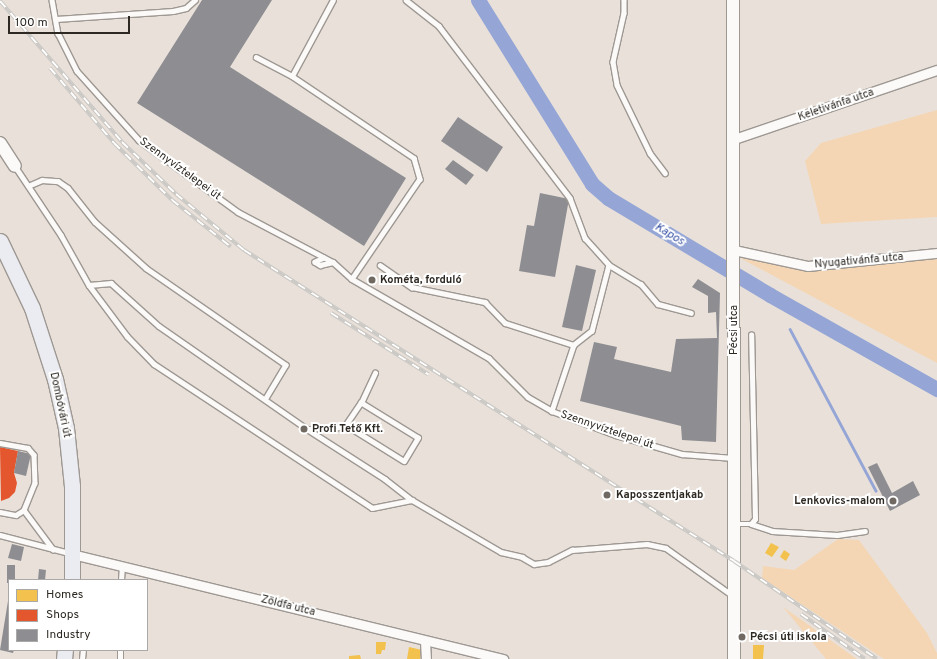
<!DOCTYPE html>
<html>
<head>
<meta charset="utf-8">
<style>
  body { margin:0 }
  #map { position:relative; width:937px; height:659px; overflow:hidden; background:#e9e1d9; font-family:Overpass,sans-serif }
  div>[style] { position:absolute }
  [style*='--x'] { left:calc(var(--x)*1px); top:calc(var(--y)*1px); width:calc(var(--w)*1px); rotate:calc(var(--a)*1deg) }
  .green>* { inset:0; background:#f4d6b4 }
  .homes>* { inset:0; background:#f2c14e }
  .shops>* { inset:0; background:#e4572e }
  .industry>* { inset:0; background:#8d8d92 }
  .stream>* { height:2.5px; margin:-1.25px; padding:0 1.25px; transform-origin:1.25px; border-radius:1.25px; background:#95a6d6 }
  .river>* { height:15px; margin:-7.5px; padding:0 7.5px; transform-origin:7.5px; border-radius:7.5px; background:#95a6d6 }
  .roads { filter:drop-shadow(1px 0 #9e9893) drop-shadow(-1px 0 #9e9893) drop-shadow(0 1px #9e9893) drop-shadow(0 -1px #9e9893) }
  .service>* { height:4.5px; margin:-2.25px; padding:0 2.25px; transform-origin:2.25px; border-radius:2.25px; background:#fcfaf9 }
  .minor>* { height:9px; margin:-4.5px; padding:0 4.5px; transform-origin:4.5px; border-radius:4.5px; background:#fcfaf9 }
  .tertiary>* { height:12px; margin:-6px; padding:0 6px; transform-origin:6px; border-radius:6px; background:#fcfaf9 }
  .primary>* { height:15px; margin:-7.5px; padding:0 7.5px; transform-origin:7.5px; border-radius:7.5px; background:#ebecf1 }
  .rail>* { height:4px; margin-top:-2px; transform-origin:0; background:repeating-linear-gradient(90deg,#fff 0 8px,#cac8c5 0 16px); box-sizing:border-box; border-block:1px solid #cac8c5 }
  .dots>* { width:11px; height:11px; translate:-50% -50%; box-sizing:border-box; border:2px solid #fff; border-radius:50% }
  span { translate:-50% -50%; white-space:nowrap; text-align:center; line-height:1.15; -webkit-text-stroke:4px #fff; paint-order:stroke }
  .street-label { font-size:11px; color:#2d2822 }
  .poi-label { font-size:11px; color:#2d2822; font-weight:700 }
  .left { translate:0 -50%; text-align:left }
  .right { translate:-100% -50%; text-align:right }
  .water-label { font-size:12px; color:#334da3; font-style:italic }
  .legend { position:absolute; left:8px; top:579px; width:140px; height:72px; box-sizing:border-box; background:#fff; border:1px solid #aba9a7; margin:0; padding:5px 7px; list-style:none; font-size:12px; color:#2d2822 }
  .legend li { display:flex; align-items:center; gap:8px; height:20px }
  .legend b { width:20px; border:1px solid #aba9a7 }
  .scale { position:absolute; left:8px; top:16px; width:122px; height:18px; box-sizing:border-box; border:2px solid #2d2822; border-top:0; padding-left:5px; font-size:12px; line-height:14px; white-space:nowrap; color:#2d2822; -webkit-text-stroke:3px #fff; paint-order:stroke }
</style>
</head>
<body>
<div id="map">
  <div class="green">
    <i style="clip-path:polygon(937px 110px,937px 217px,821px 224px,805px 161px,821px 143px)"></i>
    <i style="clip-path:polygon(937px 257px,937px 363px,740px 258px,808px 270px)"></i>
    <i style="clip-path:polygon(838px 539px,859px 540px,927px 633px,937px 653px,937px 659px,884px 659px,762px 578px,763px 566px,794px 570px)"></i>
    <i style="clip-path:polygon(783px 607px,833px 642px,857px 659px,826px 659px)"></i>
  </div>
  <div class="homes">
    <i style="clip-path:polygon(771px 543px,779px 547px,772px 557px,765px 553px)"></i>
    <i style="clip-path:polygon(784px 550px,790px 554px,786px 561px,780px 557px)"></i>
    <i style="clip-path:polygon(376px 642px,386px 642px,385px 650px,382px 650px,381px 654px,376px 654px)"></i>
    <i style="clip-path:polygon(753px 645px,764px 645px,763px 659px,753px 659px)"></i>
    <i style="clip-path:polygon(409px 647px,422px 650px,420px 659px,407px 659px)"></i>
    <i style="clip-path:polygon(360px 655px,361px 659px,349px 659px,349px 656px)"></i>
  </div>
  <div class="shops">
    <i style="clip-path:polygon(0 447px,18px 451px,14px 473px,17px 483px,15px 492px,9px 498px,1px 501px)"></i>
  </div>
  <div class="industry">
    <i style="clip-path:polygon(202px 0,272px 0,230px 67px,406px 178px,364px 246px,137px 103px)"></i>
    <i style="clip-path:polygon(458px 117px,503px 147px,487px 172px,441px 141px)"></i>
    <i style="clip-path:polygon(453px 160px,474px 175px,466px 185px,445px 169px)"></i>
    <i style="clip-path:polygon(540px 193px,569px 199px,555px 277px,519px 271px,527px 225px,534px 226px)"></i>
    <i style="clip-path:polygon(576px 265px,596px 270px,582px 331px,562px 327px)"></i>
    <i style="clip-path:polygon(698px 279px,720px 293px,716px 442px,682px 440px,681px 426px,580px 401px,594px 342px,617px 347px,614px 359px,671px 372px,676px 339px,717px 338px,716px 312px,708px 313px,708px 296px,692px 287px)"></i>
    <i style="clip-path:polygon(18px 451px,31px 454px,26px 476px,14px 473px)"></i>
    <i style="clip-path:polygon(877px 463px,892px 493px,913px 481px,920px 495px,890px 511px,868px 467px)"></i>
    <i style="clip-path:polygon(12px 544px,24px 547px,21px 561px,8px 558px)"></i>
    <i style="clip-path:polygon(7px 565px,15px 565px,15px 580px,9px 580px,9px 583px,7px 583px)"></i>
    <i style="clip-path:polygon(39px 569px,46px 570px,45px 580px,38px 580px)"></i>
    <i style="clip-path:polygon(8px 601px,9px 650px,14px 650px,13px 653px,0 650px)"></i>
  </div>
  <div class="stream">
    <i style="--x:790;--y:329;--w:183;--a:62"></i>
  </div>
  <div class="river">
    <i style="--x:478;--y:0;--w:216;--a:58.2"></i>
    <i style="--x:592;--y:184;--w:21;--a:41"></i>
    <i style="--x:608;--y:198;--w:189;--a:30.9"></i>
    <i style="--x:770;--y:295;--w:192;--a:29.4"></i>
  </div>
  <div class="roads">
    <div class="service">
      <i style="--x:52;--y:0;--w:34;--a:80"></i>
      <i style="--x:58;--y:33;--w:42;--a:63.4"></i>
      <i style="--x:77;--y:71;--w:93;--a:48.1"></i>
      <i style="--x:139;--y:140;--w:122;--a:36"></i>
      <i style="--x:238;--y:212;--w:107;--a:27.8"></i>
      <i style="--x:333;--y:262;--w:25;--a:42"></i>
      <i style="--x:352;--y:279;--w:158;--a:30"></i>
      <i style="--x:489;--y:358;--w:55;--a:45"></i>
      <i style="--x:528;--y:397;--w:28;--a:30"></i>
      <i style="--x:552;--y:411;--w:68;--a:20.6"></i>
      <i style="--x:616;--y:435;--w:69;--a:16.1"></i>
      <i style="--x:682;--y:454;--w:51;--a:4.5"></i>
      <i style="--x:406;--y:0;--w:42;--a:38.2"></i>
      <i style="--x:439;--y:26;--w:216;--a:52.7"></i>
      <i style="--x:570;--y:198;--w:43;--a:69.4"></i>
      <i style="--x:585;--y:238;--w:36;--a:48"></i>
      <i style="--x:609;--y:265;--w:68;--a:104.4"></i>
      <i style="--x:592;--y:331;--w:23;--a:142"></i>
      <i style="--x:624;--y:0;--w:13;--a:90"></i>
      <i style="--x:624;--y:13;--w:50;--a:102.7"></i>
      <i style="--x:613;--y:62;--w:23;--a:80"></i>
      <i style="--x:617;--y:85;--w:76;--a:64.1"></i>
      <i style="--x:650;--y:153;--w:25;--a:53"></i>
      <i style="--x:56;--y:19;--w:117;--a:-3.9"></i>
      <i style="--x:173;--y:11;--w:13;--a:-13"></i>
      <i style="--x:186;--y:8;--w:12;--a:-42"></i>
      <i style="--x:256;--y:57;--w:41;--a:27.8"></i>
      <i style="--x:292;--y:76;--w:147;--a:33.9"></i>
      <i style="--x:414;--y:158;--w:22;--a:74"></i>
      <i style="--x:420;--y:179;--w:121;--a:124.2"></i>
      <i style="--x:292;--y:76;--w:86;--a:-61.7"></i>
      <i style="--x:15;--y:166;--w:83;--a:56.3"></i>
      <i style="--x:61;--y:235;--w:57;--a:60.8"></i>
      <i style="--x:89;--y:285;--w:64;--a:53.3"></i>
      <i style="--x:127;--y:336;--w:39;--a:46"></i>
      <i style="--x:154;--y:364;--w:261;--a:33.4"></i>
      <i style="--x:372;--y:508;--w:41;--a:-11.3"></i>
      <i style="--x:412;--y:500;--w:103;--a:30.3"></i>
      <i style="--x:501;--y:552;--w:22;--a:13"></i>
      <i style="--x:522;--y:557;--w:14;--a:30"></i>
      <i style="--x:534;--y:564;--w:14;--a:-8"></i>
      <i style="--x:548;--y:562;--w:27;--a:-27"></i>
      <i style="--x:572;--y:550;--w:75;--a:-4.6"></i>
      <i style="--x:647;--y:544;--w:19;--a:12"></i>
      <i style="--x:666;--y:548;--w:81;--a:35.5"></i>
      <i style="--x:28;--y:186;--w:15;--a:-23"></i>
      <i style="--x:42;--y:180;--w:16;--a:4"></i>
      <i style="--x:58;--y:181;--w:12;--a:35"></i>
      <i style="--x:68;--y:188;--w:43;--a:51.5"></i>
      <i style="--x:95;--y:222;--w:69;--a:42"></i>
      <i style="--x:146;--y:268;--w:170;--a:34.7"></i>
      <i style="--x:286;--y:365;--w:39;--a:121"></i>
      <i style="--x:324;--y:258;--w:10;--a:156"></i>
      <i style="--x:315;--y:262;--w:6;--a:31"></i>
      <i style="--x:320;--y:265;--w:13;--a:-13"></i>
      <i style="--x:380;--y:265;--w:39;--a:35"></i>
      <i style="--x:412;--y:287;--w:75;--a:11.6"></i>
      <i style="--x:485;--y:302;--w:29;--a:46"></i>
      <i style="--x:505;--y:323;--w:72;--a:17.7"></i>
      <i style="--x:574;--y:345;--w:70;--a:108.4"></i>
      <i style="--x:609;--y:265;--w:37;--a:31"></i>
      <i style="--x:641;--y:284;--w:26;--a:50"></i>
      <i style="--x:658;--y:304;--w:34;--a:15"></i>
      <i style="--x:89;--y:285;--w:22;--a:-5"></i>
      <i style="--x:111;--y:283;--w:64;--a:41.9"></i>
      <i style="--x:159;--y:326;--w:180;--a:34.8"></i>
      <i style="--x:307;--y:429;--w:93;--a:32.7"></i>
      <i style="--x:385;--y:479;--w:34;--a:38"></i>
      <i style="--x:361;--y:403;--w:33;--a:-65"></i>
      <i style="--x:308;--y:429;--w:23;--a:0"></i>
      <i style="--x:331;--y:429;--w:16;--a:-15"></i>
      <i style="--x:346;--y:425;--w:68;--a:31.8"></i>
      <i style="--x:404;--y:461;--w:27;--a:-59"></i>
      <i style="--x:418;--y:438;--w:67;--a:-148.4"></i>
      <i style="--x:361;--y:403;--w:27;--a:124"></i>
      <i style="--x:0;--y:443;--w:28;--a:10"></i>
      <i style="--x:28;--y:448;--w:9;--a:49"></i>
      <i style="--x:34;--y:455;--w:28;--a:88"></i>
      <i style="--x:35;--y:483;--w:29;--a:112"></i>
      <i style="--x:24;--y:510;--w:49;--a:53.4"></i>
      <i style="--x:0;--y:512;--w:16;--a:11"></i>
      <i style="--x:16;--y:515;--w:9;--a:-32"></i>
      <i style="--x:734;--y:524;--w:17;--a:0"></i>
      <i style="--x:751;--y:524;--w:6;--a:-51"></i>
      <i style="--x:755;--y:519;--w:184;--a:-91.2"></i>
      <i style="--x:751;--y:524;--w:22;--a:18"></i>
      <i style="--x:772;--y:531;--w:65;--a:3.5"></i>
      <i style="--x:837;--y:535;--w:28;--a:-8"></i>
      <i style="--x:0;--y:535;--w:71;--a:14.6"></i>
      <i style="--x:121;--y:580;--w:14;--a:-86"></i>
      <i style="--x:82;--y:659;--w:9;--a:-84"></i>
      <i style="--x:120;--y:659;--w:9;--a:-90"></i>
    </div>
    <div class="minor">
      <i style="--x:734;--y:139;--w:214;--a:-18.8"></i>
      <i style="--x:734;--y:250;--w:76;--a:12.2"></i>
      <i style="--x:808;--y:266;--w:130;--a:-5.8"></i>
      <i style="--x:72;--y:554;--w:444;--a:13.7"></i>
      <i style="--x:425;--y:641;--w:18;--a:87"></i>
    </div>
    <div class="tertiary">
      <i style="--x:733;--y:0;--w:659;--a:89.91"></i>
      <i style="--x:0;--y:143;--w:27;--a:57"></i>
    </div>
    <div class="primary">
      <i style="--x:0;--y:241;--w:74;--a:64.5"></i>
      <i style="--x:32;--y:308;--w:75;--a:72.1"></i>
      <i style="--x:55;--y:379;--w:50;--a:77.3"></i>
      <i style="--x:66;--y:428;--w:58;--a:84.1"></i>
      <i style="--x:72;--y:486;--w:94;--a:90"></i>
      <i style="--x:64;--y:659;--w:9;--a:-84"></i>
    </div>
  </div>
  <div class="rail">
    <i style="--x:0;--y:1;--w:186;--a:49.1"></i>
    <i style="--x:122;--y:142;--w:75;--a:43.9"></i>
    <i style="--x:176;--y:194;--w:88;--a:39.5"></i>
    <i style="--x:244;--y:250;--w:580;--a:32.4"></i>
    <i style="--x:734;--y:561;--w:173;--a:34.4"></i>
    <i style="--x:50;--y:68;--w:99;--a:49.5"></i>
    <i style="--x:114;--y:143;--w:81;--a:44.5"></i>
    <i style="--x:172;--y:200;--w:75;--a:38.5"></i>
    <i style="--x:331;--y:313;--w:115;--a:32.2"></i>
    <i style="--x:801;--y:614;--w:78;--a:35.1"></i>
  </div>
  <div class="dots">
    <i style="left:372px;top:280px;background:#6f6962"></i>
    <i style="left:304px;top:429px;background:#6f6962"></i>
    <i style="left:607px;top:495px;background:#6f6962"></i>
    <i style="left:893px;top:501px;background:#6f6962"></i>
    <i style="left:742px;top:637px;background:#6f6962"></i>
  </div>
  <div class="street-label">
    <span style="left:836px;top:105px;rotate:-19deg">Keletivánfa utca</span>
    <span style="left:180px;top:169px;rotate:36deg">Szennyvíztelepei út</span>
    <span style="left:859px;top:261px;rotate:-5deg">Nyugativánfa utca</span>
    <span style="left:734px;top:330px;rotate:-90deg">Pécsi utca</span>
    <span style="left:60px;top:405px;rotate:78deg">Dombóvári út</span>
    <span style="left:607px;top:430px;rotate:19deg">Szennyvíztelepei út</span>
    <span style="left:288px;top:606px;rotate:14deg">Zöldfa utca</span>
  </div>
  <div class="poi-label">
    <span class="left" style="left:380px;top:280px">Kométa, forduló</span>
    <span class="left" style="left:312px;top:429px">Profi Tető Kft.</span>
    <span class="left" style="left:616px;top:495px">Kaposszentjakab</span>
    <span class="right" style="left:885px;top:501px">Lenkovics-malom</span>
    <span class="left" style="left:750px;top:637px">Pécsi úti iskola</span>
  </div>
  <div class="water-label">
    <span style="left:669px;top:235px;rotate:31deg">Kapos</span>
  </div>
  <ul class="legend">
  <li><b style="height:11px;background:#f2c14e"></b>Homes</li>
  <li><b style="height:11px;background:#e4572e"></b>Shops</li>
  <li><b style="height:11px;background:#8d8d92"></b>Industry</li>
  </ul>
  <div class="scale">100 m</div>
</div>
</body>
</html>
